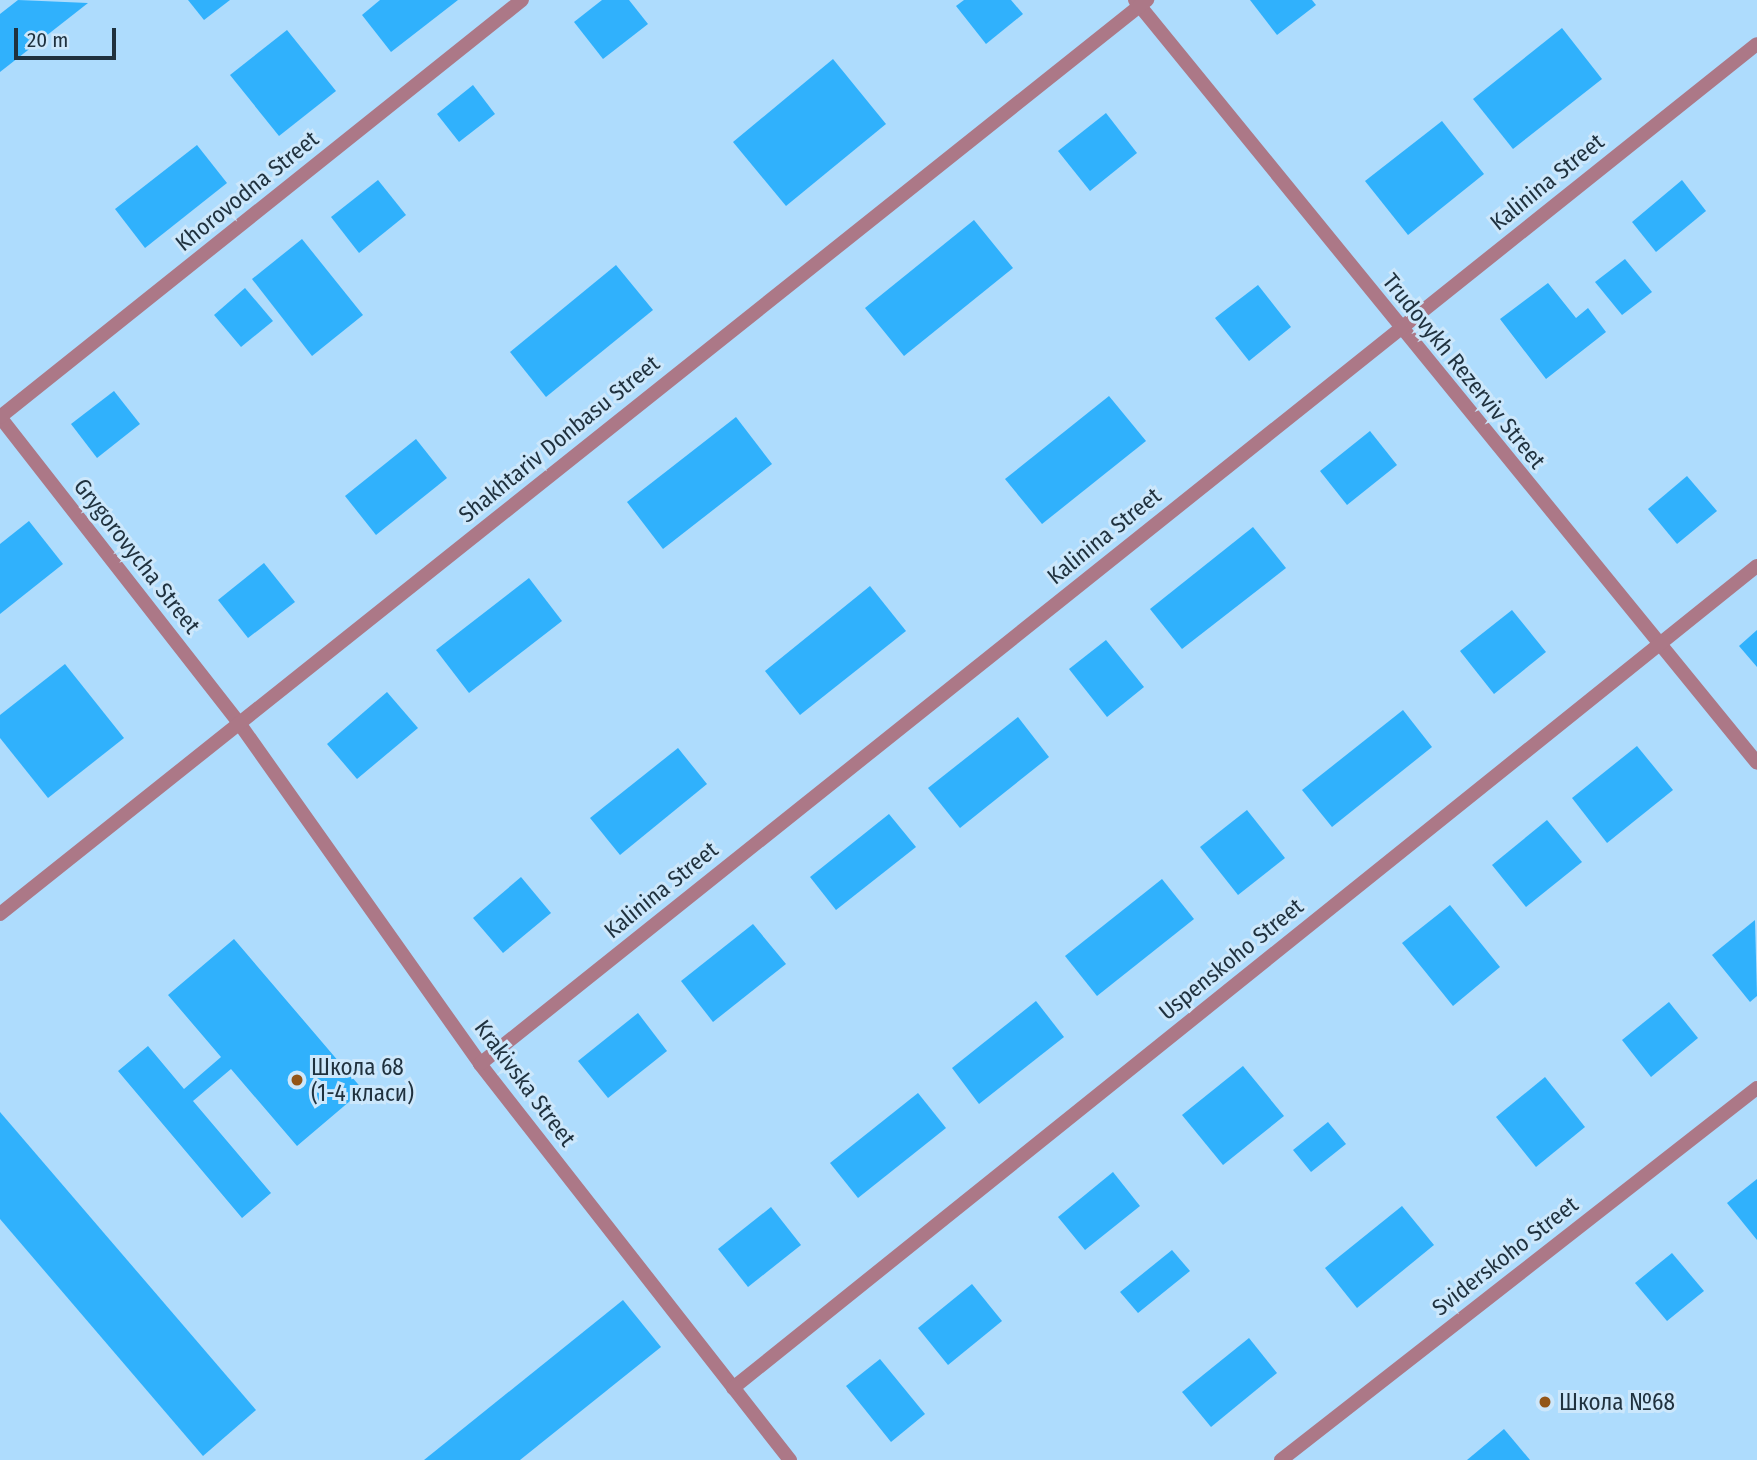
<!DOCTYPE html>
<html>
<head>
<meta charset="utf-8">
<style>
  body { margin:0 }
  #map { position:relative; width:1757px; height:1460px; overflow:hidden; background:#aedcfd; font-family:"Fira Sans Condensed",sans-serif }
  div>[style] { position:absolute }
  [style*='--x'] { left:calc(var(--x)*1px); top:calc(var(--y)*1px); width:calc(var(--w)*1px); rotate:calc(var(--a)*1deg) }
  .building>* { inset:0; background:#30b1fc }
  .minor>* { height:14px; margin:-7px; padding:0 7px; transform-origin:7px; border-radius:7px; background:#ac7887 }
  .tertiary>* { height:14px; margin:-7px; padding:0 7px; transform-origin:7px; border-radius:7px; background:#ac7887 }
  .dots>* { width:19px; height:19px; translate:-50% -50%; box-sizing:border-box; border:4px solid #cce7fb; border-radius:50% }
  span { translate:-50% -50%; white-space:nowrap; text-align:center; line-height:1.15; -webkit-text-stroke:6px #cce7fb; paint-order:stroke }
  .street-label { font-size:23px; color:#1f313e }
  .poi-label { font-size:23px; color:#1f313e }
  .left { translate:0 -50%; text-align:left }
  .scale { position:absolute; left:14px; top:28px; width:102px; height:32px; box-sizing:border-box; border:4px solid #1f313e; border-top:0; padding-left:9px; font-size:21px; line-height:24px; white-space:nowrap; color:#1f313e; -webkit-text-stroke:5px #cce7fb; paint-order:stroke }
</style>
</head>
<body>
<div id="map">
  <div class="building">
    <i style="clip-path:polygon(18px 0,88px 3px,0 72px,0 14px)"></i>
    <i style="clip-path:polygon(188px 0,230px 0,204px 20px)"></i>
    <i style="clip-path:polygon(380px 0,458px 0,391px 52px,362px 15px)"></i>
    <i style="clip-path:polygon(602px 0,629px 0,648px 24px,603px 59px,574px 22px)"></i>
    <i style="clip-path:polygon(964px 0,1011px 0,1023px 14px,986px 44px,956px 6px)"></i>
    <i style="clip-path:polygon(1250px 0,1312px 0,1316px 5px,1277px 35px)"></i>
    <i style="clip-path:polygon(1562px 28px,1602px 79px,1513px 149px,1473px 99px)"></i>
    <i style="clip-path:polygon(287px 30px,336px 91px,279px 136px,230px 75px)"></i>
    <i style="clip-path:polygon(833px 59px,886px 124px,786px 206px,733px 142px)"></i>
    <i style="clip-path:polygon(473px 85px,495px 114px,459px 142px,437px 114px)"></i>
    <i style="clip-path:polygon(1106px 113px,1137px 153px,1090px 191px,1058px 151px)"></i>
    <i style="clip-path:polygon(1442px 121px,1484px 174px,1408px 235px,1365px 181px)"></i>
    <i style="clip-path:polygon(197px 145px,227px 183px,145px 248px,115px 209px)"></i>
    <i style="clip-path:polygon(378px 180px,406px 215px,359px 253px,331px 217px)"></i>
    <i style="clip-path:polygon(1682px 180px,1706px 211px,1656px 252px,1632px 222px)"></i>
    <i style="clip-path:polygon(974px 220px,1013px 268px,904px 356px,865px 308px)"></i>
    <i style="clip-path:polygon(302px 239px,363px 315px,312px 356px,252px 279px)"></i>
    <i style="clip-path:polygon(1625px 259px,1652px 292px,1622px 315px,1595px 282px)"></i>
    <i style="clip-path:polygon(616px 265px,653px 310px,546px 397px,510px 352px)"></i>
    <i style="clip-path:polygon(1548px 283px,1576px 318px,1588px 308px,1606px 332px,1546px 379px,1500px 319px)"></i>
    <i style="clip-path:polygon(1258px 285px,1291px 327px,1249px 361px,1215px 318px)"></i>
    <i style="clip-path:polygon(245px 288px,273px 321px,241px 347px,214px 315px)"></i>
    <i style="clip-path:polygon(114px 391px,140px 424px,97px 458px,71px 424px)"></i>
    <i style="clip-path:polygon(1109px 396px,1146px 441px,1042px 524px,1005px 479px)"></i>
    <i style="clip-path:polygon(736px 417px,772px 464px,663px 549px,627px 502px)"></i>
    <i style="clip-path:polygon(1370px 431px,1397px 465px,1347px 505px,1320px 471px)"></i>
    <i style="clip-path:polygon(416px 439px,447px 478px,376px 535px,345px 496px)"></i>
    <i style="clip-path:polygon(1687px 476px,1717px 511px,1677px 544px,1648px 509px)"></i>
    <i style="clip-path:polygon(29px 521px,63px 564px,0 614px,0 544px)"></i>
    <i style="clip-path:polygon(1253px 527px,1286px 568px,1182px 649px,1150px 609px)"></i>
    <i style="clip-path:polygon(264px 563px,295px 602px,248px 638px,218px 600px)"></i>
    <i style="clip-path:polygon(529px 578px,562px 621px,469px 693px,436px 650px)"></i>
    <i style="clip-path:polygon(870px 586px,906px 631px,800px 715px,765px 671px)"></i>
    <i style="clip-path:polygon(1512px 610px,1546px 652px,1494px 694px,1460px 651px)"></i>
    <i style="clip-path:polygon(1757px 630px,1757px 667px,1739px 646px)"></i>
    <i style="clip-path:polygon(1106px 640px,1144px 687px,1107px 717px,1069px 669px)"></i>
    <i style="clip-path:polygon(65px 664px,124px 738px,48px 798px,0 738px,0 715px)"></i>
    <i style="clip-path:polygon(387px 692px,418px 728px,357px 779px,327px 744px)"></i>
    <i style="clip-path:polygon(1403px 710px,1432px 747px,1332px 827px,1302px 790px)"></i>
    <i style="clip-path:polygon(1018px 717px,1049px 757px,960px 828px,928px 788px)"></i>
    <i style="clip-path:polygon(1637px 746px,1673px 790px,1607px 843px,1572px 798px)"></i>
    <i style="clip-path:polygon(678px 748px,707px 784px,620px 855px,590px 818px)"></i>
    <i style="clip-path:polygon(1247px 810px,1285px 858px,1238px 895px,1200px 847px)"></i>
    <i style="clip-path:polygon(889px 814px,916px 847px,836px 910px,810px 877px)"></i>
    <i style="clip-path:polygon(1547px 820px,1582px 862px,1526px 907px,1492px 865px)"></i>
    <i style="clip-path:polygon(521px 877px,551px 913px,503px 953px,473px 918px)"></i>
    <i style="clip-path:polygon(1162px 879px,1194px 919px,1097px 996px,1065px 956px)"></i>
    <i style="clip-path:polygon(1450px 905px,1500px 967px,1453px 1006px,1402px 943px)"></i>
    <i style="clip-path:polygon(1755px 920px,1757px 996px,1750px 1002px,1712px 955px)"></i>
    <i style="clip-path:polygon(753px 924px,786px 964px,713px 1022px,681px 981px)"></i>
    <i style="clip-path:polygon(234px 939px,363px 1090px,297px 1146px,231px 1069px,193px 1101px,271px 1193px,242px 1218px,118px 1071px,148px 1046px,184px 1089px,221px 1057px,168px 995px)"></i>
    <i style="clip-path:polygon(1036px 1001px,1064px 1037px,979px 1104px,952px 1068px)"></i>
    <i style="clip-path:polygon(1669px 1002px,1698px 1038px,1651px 1077px,1622px 1040px)"></i>
    <i style="clip-path:polygon(638px 1013px,667px 1051px,608px 1098px,578px 1061px)"></i>
    <i style="clip-path:polygon(1243px 1066px,1284px 1116px,1223px 1165px,1182px 1115px)"></i>
    <i style="clip-path:polygon(1545px 1077px,1585px 1127px,1536px 1167px,1496px 1117px)"></i>
    <i style="clip-path:polygon(918px 1093px,946px 1128px,858px 1198px,830px 1163px)"></i>
    <i style="clip-path:polygon(0 1112px,256px 1410px,203px 1456px,0 1219px)"></i>
    <i style="clip-path:polygon(1328px 1122px,1346px 1144px,1311px 1172px,1293px 1150px)"></i>
    <i style="clip-path:polygon(1113px 1172px,1140px 1206px,1085px 1250px,1058px 1217px)"></i>
    <i style="clip-path:polygon(1757px 1179px,1757px 1240px,1727px 1203px)"></i>
    <i style="clip-path:polygon(1402px 1206px,1434px 1245px,1357px 1308px,1325px 1268px)"></i>
    <i style="clip-path:polygon(771px 1207px,801px 1245px,748px 1287px,718px 1249px)"></i>
    <i style="clip-path:polygon(1172px 1250px,1190px 1271px,1138px 1313px,1120px 1292px)"></i>
    <i style="clip-path:polygon(1672px 1253px,1704px 1291px,1667px 1321px,1635px 1283px)"></i>
    <i style="clip-path:polygon(972px 1284px,1002px 1321px,948px 1365px,918px 1328px)"></i>
    <i style="clip-path:polygon(623px 1300px,661px 1347px,520px 1460px,424px 1460px)"></i>
    <i style="clip-path:polygon(1249px 1338px,1277px 1373px,1211px 1427px,1182px 1392px)"></i>
    <i style="clip-path:polygon(880px 1359px,925px 1414px,891px 1442px,846px 1386px)"></i>
    <i style="clip-path:polygon(1504px 1429px,1530px 1460px,1467px 1460px)"></i>
  </div>
  <div class="minor">
    <i style="--x:1135;--y:0;--w:984;--a:50.81"></i>
    <i style="--x:0;--y:417;--w:388;--a:52"></i>
    <i style="--x:239;--y:723;--w:418;--a:54.7"></i>
    <i style="--x:480;--y:1064;--w:503;--a:51.95"></i>
    <i style="--x:0;--y:417;--w:668;--a:-38.62"></i>
    <i style="--x:480;--y:1064;--w:1634;--a:-38.62"></i>
    <i style="--x:733;--y:1388;--w:1313;--a:-38.76"></i>
    <i style="--x:1281;--y:1460;--w:604;--a:-38.01"></i>
  </div>
  <div class="tertiary">
    <i style="--x:0;--y:914;--w:1467;--a:-38.55"></i>
  </div>
  <div class="dots">
    <i style="left:297px;top:1080px;background:#935618"></i>
    <i style="left:1545px;top:1402px;background:#935618"></i>
  </div>
  <div class="street-label">
    <span style="left:1547px;top:182px;rotate:-39deg">Kalinina Street</span>
    <span style="left:247px;top:191px;rotate:-39deg">Khorovodna Street</span>
    <span style="left:1464px;top:371px;rotate:51deg">Trudovykh Rezerviv Street</span>
    <span style="left:559px;top:439px;rotate:-39deg">Shakhtariv Donbasu Street</span>
    <span style="left:1104px;top:536px;rotate:-39deg">Kalinina Street</span>
    <span style="left:137px;top:556px;rotate:52deg">Grygorovycha Street</span>
    <span style="left:661px;top:890px;rotate:-39deg">Kalinina Street</span>
    <span style="left:1231px;top:959px;rotate:-39deg">Uspenskoho Street</span>
    <span style="left:525px;top:1083px;rotate:53deg">Krakivska Street</span>
    <span style="left:1505px;top:1256px;rotate:-38deg">Sviderskoho Street</span>
  </div>
  <div class="poi-label">
    <span class="left" style="left:311px;top:1080px">Школа 68<br>(1-4 класи)</span>
    <span class="left" style="left:1559px;top:1402px">Школа №68</span>
  </div>
  <div class="scale">20 m</div>
</div>
</body>
</html>
